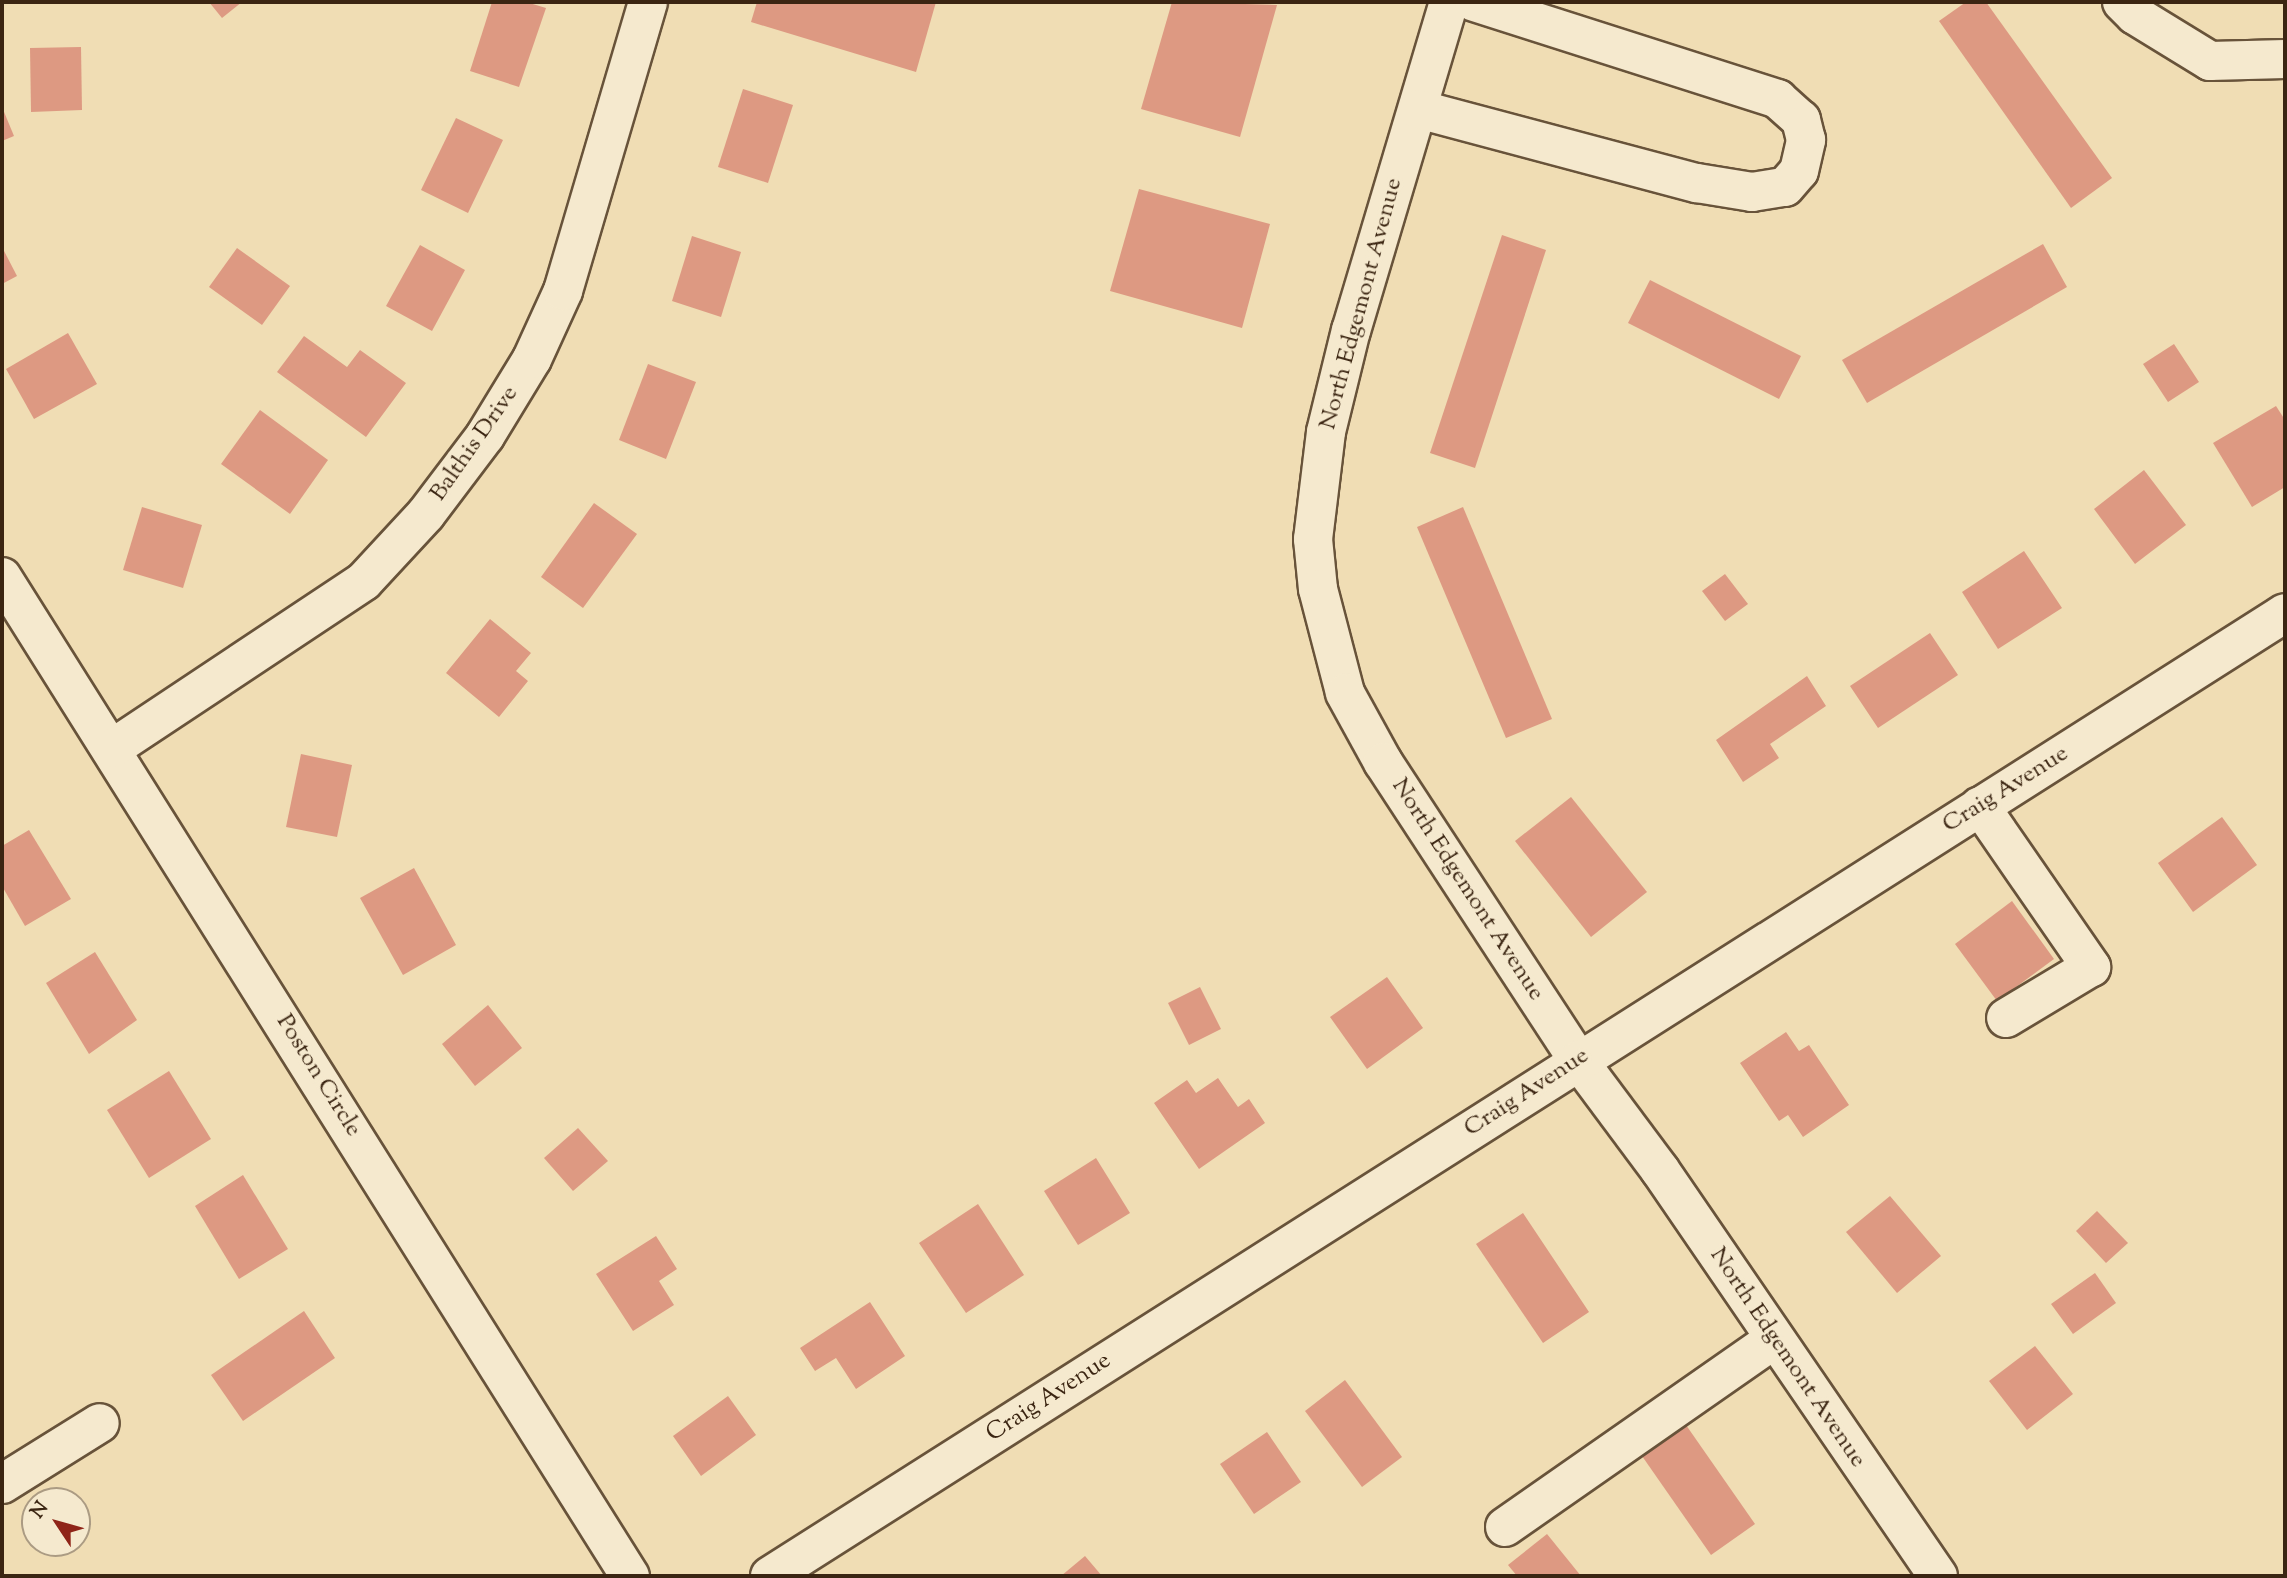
<!DOCTYPE html>
<html>
<head>
<meta charset="utf-8">
<style>
  body { margin:0 }
  #map { position:relative; width:2287px; height:1578px; overflow:hidden; background:#f0ddb4; font-family:"Sorts Mill Goudy",serif }
  div>[style] { position:absolute }
  [style*='--x'] { left:calc(var(--x)*1px); top:calc(var(--y)*1px); width:calc(var(--w)*1px); rotate:calc(var(--a)*1deg) }
  .building>* { inset:0; background:#dd9982 }
  .roads { filter:drop-shadow(2px 0 #68533a) drop-shadow(-2px 0 #68533a) drop-shadow(0 2px #68533a) drop-shadow(0 -2px #68533a) }
  .minor>* { height:38px; margin:-19px; padding:0 19px; transform-origin:19px; border-radius:19px; background:#f5e9ce }
  span { translate:-50% -50%; white-space:nowrap; text-align:center; line-height:1.15; -webkit-text-stroke:7px #f5e9ce; paint-order:stroke }
  .street-label { font-size:24px; color:#3b2512 }
  .frame { position:absolute; inset:0; border:4px solid #3b2512; pointer-events:none }
  .north { position:absolute; left:21px; top:1487px; width:70px; height:70px; box-sizing:border-box; background:#f5e9ce; border:2px solid #ab9b83; border-radius:50%; rotate:306deg; font-size:19px; font-weight:700; line-height:28px; text-align:center; color:#3b2512 }
  .north::after { content:''; display:block; margin:auto; width:24px; height:32px; background:#8f2418; clip-path:polygon(50% 0,100% 100%,50% 72%,0 100%) }
</style>
</head>
<body>
<div id="map">
  <div class="building">
    <i style="clip-path:polygon(209px 2px,242px 2px,222px 18px)"></i>
    <i style="clip-path:polygon(492px 2px,526px 2px,546px 8px,519px 87px,470px 71px)"></i>
    <i style="clip-path:polygon(757px 2px,936px 2px,916px 72px,751px 22px)"></i>
    <i style="clip-path:polygon(1172px 2px,1277px 5px,1240px 137px,1141px 109px)"></i>
    <i style="clip-path:polygon(1966px 2px,1986px 2px,2112px 178px,2071px 208px,1939px 21px)"></i>
    <i style="clip-path:polygon(81px 47px,82px 110px,31px 112px,30px 48px)"></i>
    <i style="clip-path:polygon(743px 89px,793px 105px,768px 183px,718px 167px)"></i>
    <i style="clip-path:polygon(2px 107px,14px 136px,2px 141px)"></i>
    <i style="clip-path:polygon(456px 118px,503px 140px,468px 213px,421px 190px)"></i>
    <i style="clip-path:polygon(1139px 189px,1270px 224px,1242px 328px,1110px 291px)"></i>
    <i style="clip-path:polygon(1502px 235px,1546px 250px,1475px 468px,1430px 453px)"></i>
    <i style="clip-path:polygon(692px 236px,741px 252px,721px 317px,672px 301px)"></i>
    <i style="clip-path:polygon(2043px 244px,2067px 287px,1867px 403px,1842px 360px)"></i>
    <i style="clip-path:polygon(420px 245px,465px 270px,432px 331px,386px 306px)"></i>
    <i style="clip-path:polygon(2px 247px,17px 276px,2px 284px)"></i>
    <i style="clip-path:polygon(237px 248px,290px 286px,262px 325px,209px 287px)"></i>
    <i style="clip-path:polygon(1650px 280px,1801px 356px,1779px 399px,1628px 323px)"></i>
    <i style="clip-path:polygon(68px 333px,97px 384px,34px 419px,6px 369px)"></i>
    <i style="clip-path:polygon(304px 336px,347px 367px,360px 350px,406px 383px,366px 437px,277px 372px)"></i>
    <i style="clip-path:polygon(2174px 344px,2199px 382px,2168px 402px,2143px 364px)"></i>
    <i style="clip-path:polygon(648px 364px,696px 382px,666px 459px,619px 440px)"></i>
    <i style="clip-path:polygon(2276px 406px,2285px 420px,2285px 487px,2252px 507px,2213px 443px)"></i>
    <i style="clip-path:polygon(260px 410px,328px 460px,290px 514px,221px 464px)"></i>
    <i style="clip-path:polygon(2144px 470px,2186px 525px,2135px 564px,2094px 509px)"></i>
    <i style="clip-path:polygon(594px 503px,637px 534px,583px 608px,541px 577px)"></i>
    <i style="clip-path:polygon(142px 507px,202px 525px,183px 588px,123px 570px)"></i>
    <i style="clip-path:polygon(1463px 507px,1552px 719px,1506px 738px,1417px 527px)"></i>
    <i style="clip-path:polygon(2024px 551px,2062px 608px,1998px 649px,1962px 592px)"></i>
    <i style="clip-path:polygon(1725px 574px,1748px 604px,1725px 621px,1702px 591px)"></i>
    <i style="clip-path:polygon(490px 619px,531px 653px,516px 671px,528px 681px,499px 717px,446px 673px)"></i>
    <i style="clip-path:polygon(1930px 633px,1958px 675px,1878px 728px,1850px 686px)"></i>
    <i style="clip-path:polygon(1807px 676px,1826px 706px,1770px 744px,1779px 758px,1743px 782px,1716px 740px)"></i>
    <i style="clip-path:polygon(301px 754px,352px 765px,337px 837px,286px 827px)"></i>
    <i style="clip-path:polygon(1571px 797px,1647px 892px,1591px 937px,1515px 841px)"></i>
    <i style="clip-path:polygon(2222px 817px,2257px 865px,2193px 912px,2158px 863px)"></i>
    <i style="clip-path:polygon(29px 830px,71px 899px,25px 926px,2px 886px,2px 846px)"></i>
    <i style="clip-path:polygon(414px 868px,456px 945px,403px 975px,360px 898px)"></i>
    <i style="clip-path:polygon(2012px 901px,2054px 959px,1997px 1001px,1955px 944px)"></i>
    <i style="clip-path:polygon(95px 952px,137px 1020px,89px 1054px,46px 983px)"></i>
    <i style="clip-path:polygon(1387px 977px,1423px 1028px,1367px 1069px,1330px 1017px)"></i>
    <i style="clip-path:polygon(1200px 987px,1221px 1029px,1189px 1045px,1168px 1003px)"></i>
    <i style="clip-path:polygon(488px 1005px,522px 1048px,475px 1086px,442px 1044px)"></i>
    <i style="clip-path:polygon(1786px 1032px,1799px 1051px,1809px 1045px,1849px 1105px,1803px 1137px,1788px 1115px,1779px 1121px,1740px 1063px)"></i>
    <i style="clip-path:polygon(169px 1071px,211px 1139px,149px 1178px,107px 1110px)"></i>
    <i style="clip-path:polygon(1218px 1078px,1238px 1107px,1249px 1099px,1265px 1123px,1199px 1169px,1154px 1103px,1187px 1080px,1196px 1093px)"></i>
    <i style="clip-path:polygon(578px 1128px,608px 1161px,573px 1191px,544px 1158px)"></i>
    <i style="clip-path:polygon(1096px 1158px,1130px 1213px,1078px 1245px,1044px 1191px)"></i>
    <i style="clip-path:polygon(243px 1175px,288px 1249px,239px 1279px,195px 1206px)"></i>
    <i style="clip-path:polygon(1890px 1196px,1941px 1256px,1897px 1293px,1846px 1232px)"></i>
    <i style="clip-path:polygon(978px 1204px,1024px 1275px,966px 1313px,919px 1243px)"></i>
    <i style="clip-path:polygon(2097px 1211px,2128px 1243px,2106px 1263px,2076px 1231px)"></i>
    <i style="clip-path:polygon(1523px 1213px,1589px 1312px,1543px 1343px,1476px 1244px)"></i>
    <i style="clip-path:polygon(656px 1236px,677px 1269px,659px 1281px,674px 1305px,633px 1331px,596px 1274px)"></i>
    <i style="clip-path:polygon(2095px 1273px,2116px 1303px,2073px 1334px,2051px 1304px)"></i>
    <i style="clip-path:polygon(870px 1302px,905px 1356px,856px 1389px,836px 1358px,815px 1371px,800px 1348px)"></i>
    <i style="clip-path:polygon(304px 1311px,335px 1358px,243px 1421px,211px 1375px)"></i>
    <i style="clip-path:polygon(2035px 1346px,2073px 1394px,2027px 1430px,1989px 1381px)"></i>
    <i style="clip-path:polygon(1345px 1380px,1402px 1457px,1362px 1487px,1305px 1411px)"></i>
    <i style="clip-path:polygon(728px 1396px,756px 1435px,701px 1476px,673px 1436px)"></i>
    <i style="clip-path:polygon(1686px 1425px,1755px 1524px,1711px 1555px,1642px 1456px)"></i>
    <i style="clip-path:polygon(1267px 1432px,1301px 1482px,1254px 1514px,1220px 1464px)"></i>
    <i style="clip-path:polygon(1547px 1534px,1581px 1576px,1517px 1576px,1508px 1565px)"></i>
    <i style="clip-path:polygon(1085px 1556px,1102px 1576px,1061px 1576px)"></i>
  </div>
  <div class="roads">
    <div class="minor">
      <i style="--x:1449;--y:2;--w:342;--a:106.6"></i>
      <i style="--x:1351;--y:330;--w:105;--a:103.8"></i>
      <i style="--x:1326;--y:432;--w:108;--a:96.9"></i>
      <i style="--x:1313;--y:539;--w:50;--a:84.3"></i>
      <i style="--x:1318;--y:589;--w:107;--a:75.4"></i>
      <i style="--x:1345;--y:693;--w:79;--a:61.2"></i>
      <i style="--x:1383;--y:762;--w:356;--a:56.8"></i>
      <i style="--x:1578;--y:1060;--w:137;--a:53.3"></i>
      <i style="--x:1660;--y:1170;--w:492;--a:55.6"></i>
      <i style="--x:2122;--y:2;--w:18;--a:45"></i>
      <i style="--x:2135;--y:15;--w:88;--a:31.5"></i>
      <i style="--x:2210;--y:61;--w:75;--a:-1.5"></i>
      <i style="--x:1418;--y:109;--w:289;--a:14.9"></i>
      <i style="--x:1697;--y:183;--w:56;--a:9.3"></i>
      <i style="--x:1752;--y:192;--w:33;--a:-9"></i>
      <i style="--x:1785;--y:187;--w:21;--a:-49"></i>
      <i style="--x:1799;--y:171;--w:32;--a:-77"></i>
      <i style="--x:1806;--y:140;--w:21;--a:-104"></i>
      <i style="--x:1801;--y:120;--w:31;--a:-138"></i>
      <i style="--x:1778;--y:99;--w:319;--a:-162.3"></i>
      <i style="--x:2;--y:577;--w:1180;--a:57.85"></i>
      <i style="--x:113;--y:748;--w:301;--a:-33.6"></i>
      <i style="--x:364;--y:581;--w:91;--a:-47.2"></i>
      <i style="--x:426;--y:514;--w:98;--a:-52.9"></i>
      <i style="--x:485;--y:436;--w:90;--a:-58.6"></i>
      <i style="--x:532;--y:359;--w:75;--a:-65.5"></i>
      <i style="--x:563;--y:291;--w:301;--a:-73.6"></i>
      <i style="--x:1980;--y:806;--w:196;--a:55.4"></i>
      <i style="--x:2091;--y:967;--w:99;--a:149"></i>
      <i style="--x:2;--y:1484;--w:115;--a:-31.9"></i>
      <i style="--x:1505;--y:1527;--w:328;--a:-34.9"></i>
      <i style="--x:770;--y:1576;--w:1795;--a:-32.44"></i>
    </div>
  </div>
  <div class="street-label">
    <span style="left:1362px;top:304px;rotate:-75deg">North Edgemont Avenue</span>
    <span style="left:475px;top:444px;rotate:-55deg">Balthis Drive</span>
    <span style="left:2006px;top:790px;rotate:-32deg">Craig Avenue</span>
    <span style="left:1467px;top:890px;rotate:57deg">North Edgemont Avenue</span>
    <span style="left:318px;top:1076px;rotate:58deg">Poston Circle</span>
    <span style="left:1527px;top:1093px;rotate:-33deg">Craig Avenue</span>
    <span style="left:1787px;top:1358px;rotate:56deg">North Edgemont Avenue</span>
    <span style="left:1049px;top:1398px;rotate:-33deg">Craig Avenue</span>
  </div>
  <div class="frame"></div>
  <div class="north">N</div>
</div>
</body>
</html>
